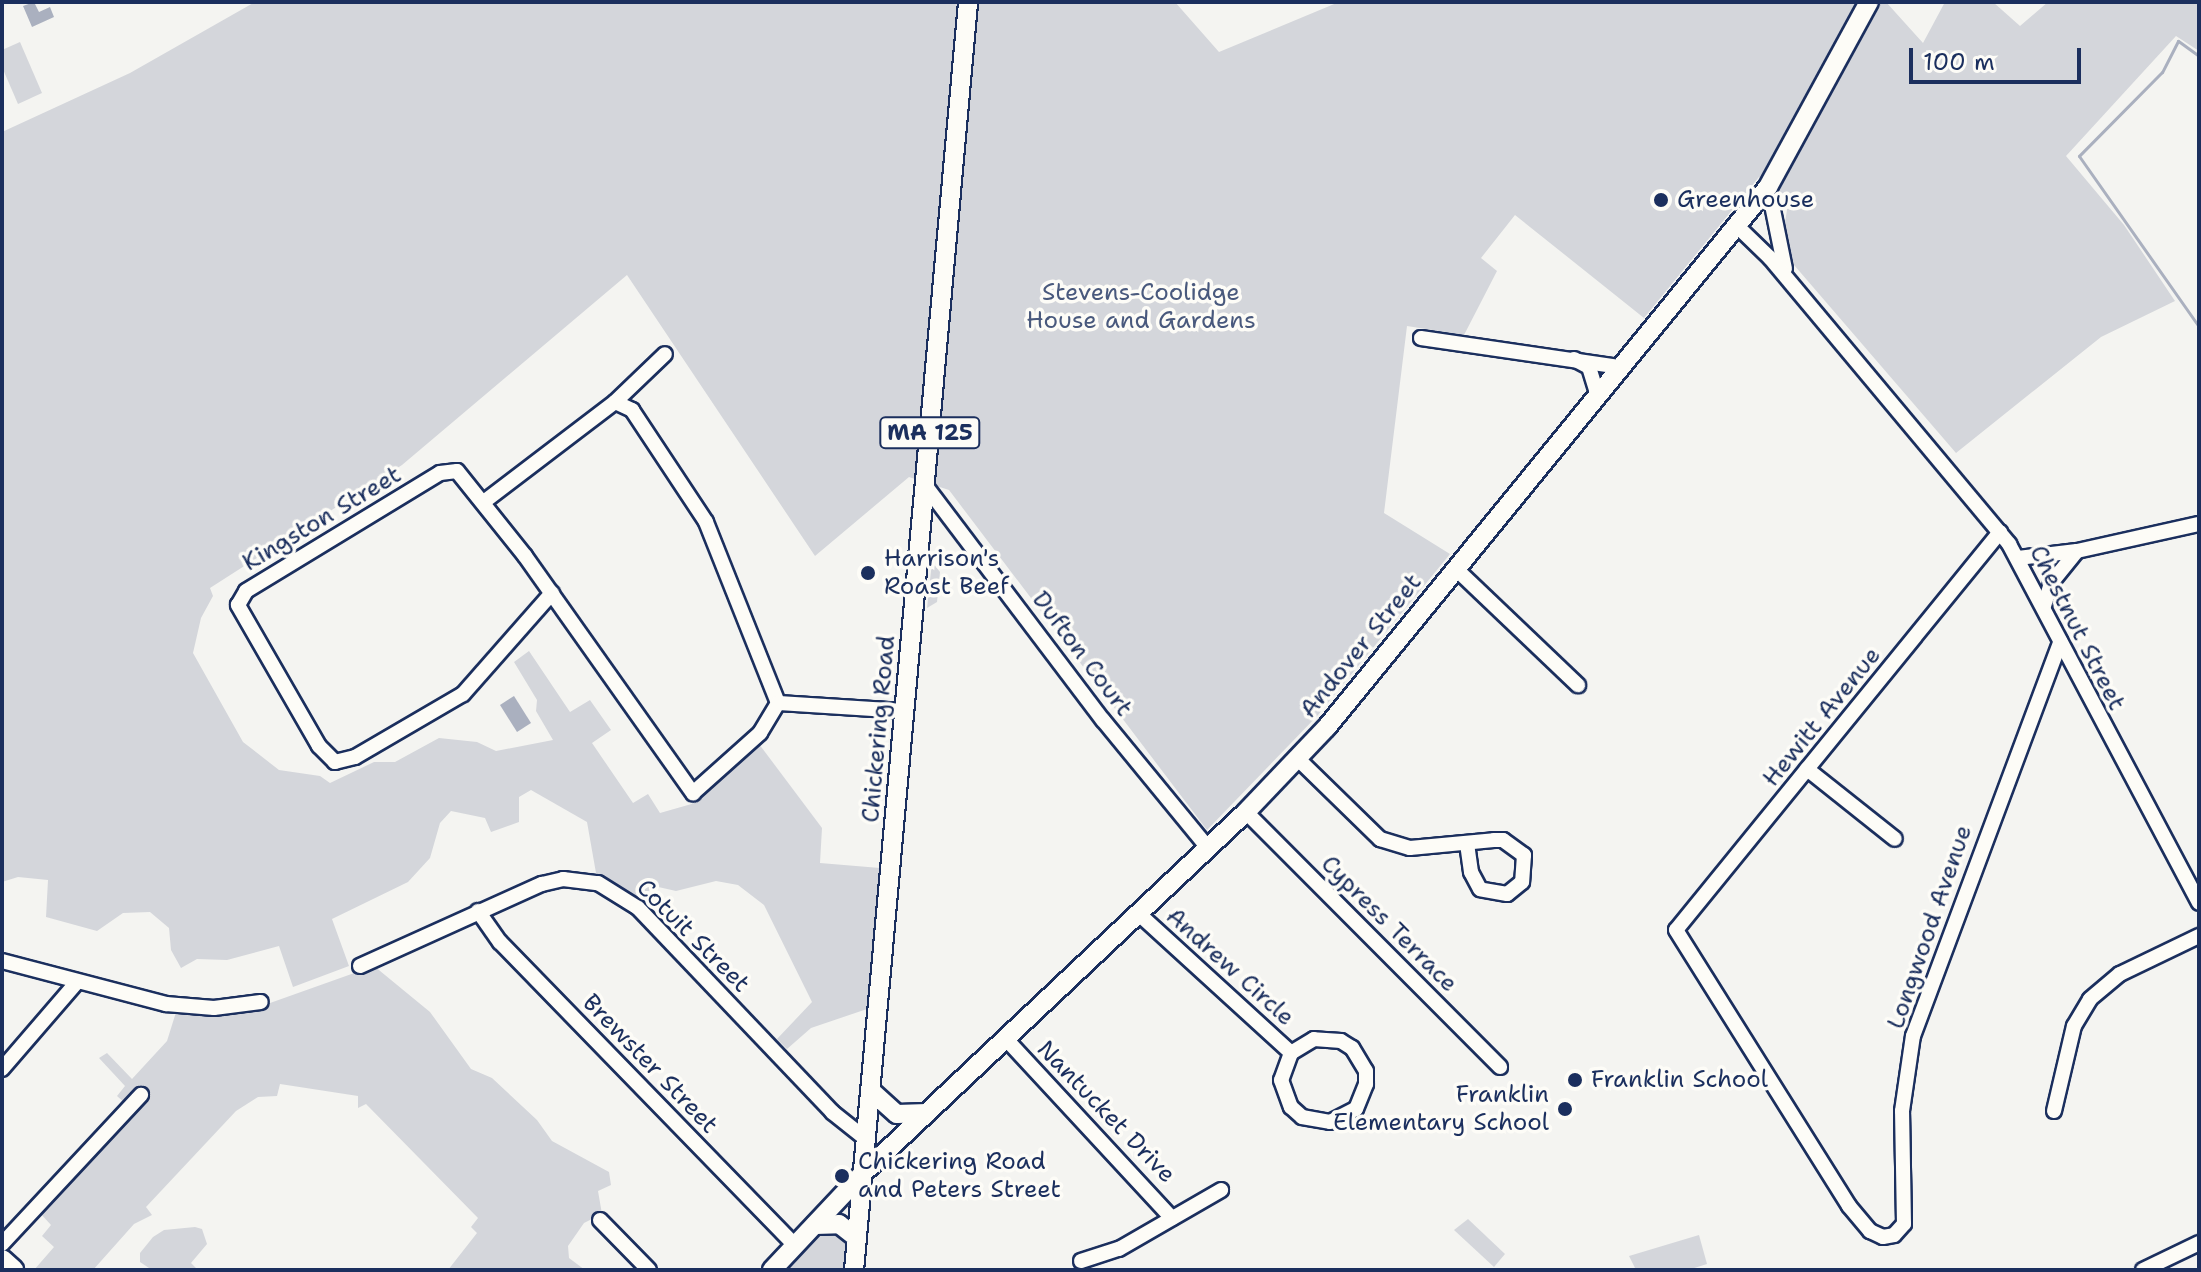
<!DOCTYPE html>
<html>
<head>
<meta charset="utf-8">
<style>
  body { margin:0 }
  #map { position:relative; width:2201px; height:1272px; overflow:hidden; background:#f4f4f1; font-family:"Shantell Sans",sans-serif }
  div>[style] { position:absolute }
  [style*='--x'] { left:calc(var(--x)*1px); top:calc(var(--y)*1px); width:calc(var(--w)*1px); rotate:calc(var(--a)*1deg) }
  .green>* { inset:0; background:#d4d6db }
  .water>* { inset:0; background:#aab0bf }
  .stream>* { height:3px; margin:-1.5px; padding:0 1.5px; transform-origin:1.5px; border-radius:1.5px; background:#aab0bf }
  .roads { filter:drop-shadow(2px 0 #1b2f5e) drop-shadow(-2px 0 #1b2f5e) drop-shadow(0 2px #1b2f5e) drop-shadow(0 -2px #1b2f5e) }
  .minor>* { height:14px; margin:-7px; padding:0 7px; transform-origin:7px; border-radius:7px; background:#fdfcf7 }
  .major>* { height:18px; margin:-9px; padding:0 9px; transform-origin:9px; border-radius:9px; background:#fdfcf7 }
  .highway>* { height:20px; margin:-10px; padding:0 10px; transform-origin:10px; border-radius:10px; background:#fdfcf7 }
  .dots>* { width:22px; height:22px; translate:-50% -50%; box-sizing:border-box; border:4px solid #fdfcf7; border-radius:50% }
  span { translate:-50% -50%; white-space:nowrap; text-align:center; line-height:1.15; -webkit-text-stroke:7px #fdfcf7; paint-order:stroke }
  .shield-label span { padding:2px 6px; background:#fdfcf7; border:2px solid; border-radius:6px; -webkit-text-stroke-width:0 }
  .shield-label { font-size:22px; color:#1b2f5e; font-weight:700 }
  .poi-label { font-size:24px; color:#1b2f5e }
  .left { translate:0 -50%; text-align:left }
  .right { translate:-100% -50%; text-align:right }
  .park-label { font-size:24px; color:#49597d }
  .street-label { font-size:24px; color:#1b2f5e }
  .frame { position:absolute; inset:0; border:4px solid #1b2f5e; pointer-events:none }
  .scale { position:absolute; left:1909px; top:48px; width:172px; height:36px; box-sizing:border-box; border:4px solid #1b2f5e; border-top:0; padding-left:10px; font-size:24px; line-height:28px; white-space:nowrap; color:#1b2f5e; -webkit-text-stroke:6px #fdfcf7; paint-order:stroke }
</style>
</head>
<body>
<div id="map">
  <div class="green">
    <i style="clip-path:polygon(255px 2px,1175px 2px,1219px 52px,1339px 2px,1886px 2px,1923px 43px,1945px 2px,1993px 2px,2020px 26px,2048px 2px,2199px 2px,2199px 51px,2176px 36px,2066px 156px,2124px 225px,2175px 301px,2101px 337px,1956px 453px,1788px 258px,1783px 234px,1789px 198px,1759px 177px,1644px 318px,1515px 215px,1481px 258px,1497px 271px,1464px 335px,1407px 326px,1384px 513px,1450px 554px,1318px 715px,1207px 830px,949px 490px,909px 477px,815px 556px,627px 275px,402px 465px,210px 588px,213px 596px,201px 618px,193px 653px,243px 742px,279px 770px,320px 776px,330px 783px,374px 762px,395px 762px,439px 738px,477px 742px,496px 751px,553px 740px,536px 711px,537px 700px,514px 662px,529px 651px,570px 712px,590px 700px,611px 730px,592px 743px,633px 803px,648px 794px,660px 813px,695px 803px,759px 744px,822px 828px,820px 863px,880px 868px,867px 1009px,811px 1028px,787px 1049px,777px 1039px,812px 1002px,764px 905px,738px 885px,716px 881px,676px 891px,654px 886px,640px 899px,596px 873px,587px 822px,531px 790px,519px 797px,519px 822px,491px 832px,485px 818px,451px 811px,440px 823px,430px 858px,408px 882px,332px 919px,349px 966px,293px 987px,279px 946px,227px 960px,197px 959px,181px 968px,171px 950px,169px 928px,150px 912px,123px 913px,97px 931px,46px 917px,48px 880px,18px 877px,2px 882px,2px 132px,130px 73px)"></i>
    <i style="clip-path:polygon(20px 42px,42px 93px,18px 104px,2px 67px,2px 50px)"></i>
    <i style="clip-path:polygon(932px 562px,940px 572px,937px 602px,927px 608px)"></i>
    <i style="clip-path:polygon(374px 966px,430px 1012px,471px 1069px,492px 1078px,537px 1120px,552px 1141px,609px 1172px,611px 1185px,598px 1191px,602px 1214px,584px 1223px,568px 1246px,569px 1258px,585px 1270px,448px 1270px,477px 1233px,471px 1227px,478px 1218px,366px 1104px,358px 1108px,358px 1096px,280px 1084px,277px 1096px,258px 1097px,236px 1111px,146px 1207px,152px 1215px,134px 1224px,93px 1270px,34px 1270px,54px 1247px,42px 1236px,51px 1225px,40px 1213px,126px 1104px,117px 1096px,125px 1086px,99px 1058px,107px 1053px,132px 1079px,167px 1041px,177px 1009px,256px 1008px)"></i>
    <i style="clip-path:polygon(1468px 1219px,1505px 1254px,1494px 1267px,1454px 1230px)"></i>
    <i style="clip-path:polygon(195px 1227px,202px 1229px,207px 1244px,191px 1263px,198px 1270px,152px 1270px,140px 1262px,140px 1253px,153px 1237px,164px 1230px)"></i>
    <i style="clip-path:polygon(823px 1230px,838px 1230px,847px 1240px,846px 1270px,780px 1270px)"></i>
    <i style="clip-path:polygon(1699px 1235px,1707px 1264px,1688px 1270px,1636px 1270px,1629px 1256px)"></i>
  </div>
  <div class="water">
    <i style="clip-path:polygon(34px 2px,39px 12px,50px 7px,54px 17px,32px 27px,23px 6px)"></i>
    <i style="clip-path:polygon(514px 696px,531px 723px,517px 732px,500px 705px)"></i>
  </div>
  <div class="stream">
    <i style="--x:2199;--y:56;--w:26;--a:-144"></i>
    <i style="--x:2178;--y:41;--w:35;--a:117"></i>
    <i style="--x:2162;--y:72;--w:118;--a:134.7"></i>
    <i style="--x:2079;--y:156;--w:209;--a:54.9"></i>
  </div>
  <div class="roads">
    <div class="minor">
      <i style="--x:1762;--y:195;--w:14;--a:45"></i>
      <i style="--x:1772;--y:205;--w:65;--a:78.5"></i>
      <i style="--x:1738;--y:227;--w:45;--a:44.1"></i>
      <i style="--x:1770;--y:258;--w:373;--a:50.1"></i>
      <i style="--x:2009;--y:544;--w:406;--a:62.1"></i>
      <i style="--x:1421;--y:338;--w:200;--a:8.3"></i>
      <i style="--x:1574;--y:359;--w:17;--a:28"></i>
      <i style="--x:1589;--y:367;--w:28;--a:73"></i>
      <i style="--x:615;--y:402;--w:19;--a:25"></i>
      <i style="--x:632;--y:410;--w:134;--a:56.5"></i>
      <i style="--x:706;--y:522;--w:195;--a:68.3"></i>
      <i style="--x:778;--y:703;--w:127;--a:3.6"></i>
      <i style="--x:925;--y:485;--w:295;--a:52.9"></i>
      <i style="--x:1103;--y:720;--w:166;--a:50.6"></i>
      <i style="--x:485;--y:501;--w:163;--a:-37.3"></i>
      <i style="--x:615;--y:402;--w:69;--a:-43.8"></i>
      <i style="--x:2000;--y:532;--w:513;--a:129.15"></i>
      <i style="--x:1676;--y:930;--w:326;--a:57.9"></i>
      <i style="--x:1849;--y:1206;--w:33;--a:50"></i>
      <i style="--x:1870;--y:1231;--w:14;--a:25"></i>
      <i style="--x:1883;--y:1237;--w:11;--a:-10"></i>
      <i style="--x:1894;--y:1235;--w:15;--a:-48"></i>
      <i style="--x:1904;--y:1224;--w:113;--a:-91"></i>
      <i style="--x:1902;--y:1111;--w:76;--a:-81.7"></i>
      <i style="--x:1913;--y:1036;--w:421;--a:-69.5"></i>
      <i style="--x:2018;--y:558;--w:59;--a:-6.8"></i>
      <i style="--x:1455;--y:568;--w:170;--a:43.6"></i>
      <i style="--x:552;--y:593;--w:135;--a:131.4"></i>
      <i style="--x:463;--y:694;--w:125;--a:149.7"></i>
      <i style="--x:355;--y:757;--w:21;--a:166"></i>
      <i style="--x:335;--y:762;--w:23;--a:-135"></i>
      <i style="--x:319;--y:746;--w:163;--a:-119.9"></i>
      <i style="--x:238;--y:605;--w:16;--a:-60"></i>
      <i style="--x:246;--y:591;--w:227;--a:-31.3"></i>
      <i style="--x:440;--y:473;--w:17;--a:-7"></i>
      <i style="--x:457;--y:471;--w:109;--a:51.3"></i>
      <i style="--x:525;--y:556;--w:291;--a:54.7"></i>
      <i style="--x:693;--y:793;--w:90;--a:-41.8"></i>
      <i style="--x:760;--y:733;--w:35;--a:-59"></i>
      <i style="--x:2044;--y:606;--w:24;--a:-73"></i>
      <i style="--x:2051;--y:583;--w:41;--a:-50.9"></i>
      <i style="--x:2077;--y:551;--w:125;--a:-12.5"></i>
      <i style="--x:1298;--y:759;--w:115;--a:44.3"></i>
      <i style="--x:1380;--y:839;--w:31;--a:17"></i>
      <i style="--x:1410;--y:848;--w:84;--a:-5.4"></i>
      <i style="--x:1494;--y:840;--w:9;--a:0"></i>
      <i style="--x:1503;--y:840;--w:26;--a:36"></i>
      <i style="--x:1524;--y:855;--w:27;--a:94"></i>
      <i style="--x:1522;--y:882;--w:19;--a:141"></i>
      <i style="--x:1507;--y:894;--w:27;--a:-170"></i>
      <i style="--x:1480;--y:889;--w:19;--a:-118"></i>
      <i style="--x:1471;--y:872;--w:29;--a:-98"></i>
      <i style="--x:1807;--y:769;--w:112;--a:38.5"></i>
      <i style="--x:1246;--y:812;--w:360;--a:45.1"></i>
      <i style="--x:478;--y:911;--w:38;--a:55"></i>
      <i style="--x:500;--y:942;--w:423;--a:45.8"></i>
      <i style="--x:1139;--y:914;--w:206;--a:42.4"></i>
      <i style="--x:1291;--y:1053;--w:29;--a:110"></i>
      <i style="--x:1281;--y:1080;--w:29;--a:70"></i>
      <i style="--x:1291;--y:1107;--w:15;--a:42"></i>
      <i style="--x:1302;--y:1117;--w:28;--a:10"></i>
      <i style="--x:1330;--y:1122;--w:29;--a:-27"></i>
      <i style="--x:1356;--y:1109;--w:27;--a:-68"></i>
      <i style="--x:1366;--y:1084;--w:13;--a:-90"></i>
      <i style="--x:1366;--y:1071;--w:27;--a:-121"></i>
      <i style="--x:1352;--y:1048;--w:13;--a:-148"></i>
      <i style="--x:1341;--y:1041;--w:27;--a:-176"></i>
      <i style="--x:1314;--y:1039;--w:27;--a:149"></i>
      <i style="--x:2;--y:961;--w:170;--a:14.7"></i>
      <i style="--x:166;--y:1004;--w:48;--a:4.8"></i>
      <i style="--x:214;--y:1008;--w:47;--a:-7.3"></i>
      <i style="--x:360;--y:966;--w:200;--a:-24.3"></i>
      <i style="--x:542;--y:884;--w:22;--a:-13"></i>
      <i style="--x:563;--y:879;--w:35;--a:7"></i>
      <i style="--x:598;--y:883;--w:47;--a:32"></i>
      <i style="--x:638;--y:908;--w:282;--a:46.4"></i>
      <i style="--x:832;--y:1112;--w:43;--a:38.5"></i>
      <i style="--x:1006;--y:1039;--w:244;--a:47.2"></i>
      <i style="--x:2;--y:1069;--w:115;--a:-49.2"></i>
      <i style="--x:2054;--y:1111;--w:87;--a:-76.8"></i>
      <i style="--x:2074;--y:1026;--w:31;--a:-59"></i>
      <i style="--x:2090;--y:999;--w:39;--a:-40"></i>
      <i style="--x:2120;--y:974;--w:88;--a:-25.7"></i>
      <i style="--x:600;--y:1220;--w:70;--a:45.6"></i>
      <i style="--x:2;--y:1244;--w:204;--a:-47"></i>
      <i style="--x:1081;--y:1261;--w:40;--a:-18"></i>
      <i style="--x:1119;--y:1249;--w:118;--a:-30"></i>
      <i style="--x:2143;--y:1270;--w:62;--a:-25.7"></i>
    </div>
    <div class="major">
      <i style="--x:870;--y:1090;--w:36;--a:42"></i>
      <i style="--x:897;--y:1114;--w:30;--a:-2"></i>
      <i style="--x:815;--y:1225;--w:24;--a:-2"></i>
      <i style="--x:839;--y:1224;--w:23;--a:38"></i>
      <i style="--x:772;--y:1270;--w:133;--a:-46.8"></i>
      <i style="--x:863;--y:1173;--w:526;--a:-43.31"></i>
      <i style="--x:1246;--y:812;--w:117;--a:-46.4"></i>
      <i style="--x:1327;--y:727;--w:697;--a:-50.76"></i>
      <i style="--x:1768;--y:187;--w:211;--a:-61.4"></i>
      <i style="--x:854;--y:1270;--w:1273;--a:-84.86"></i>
    </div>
    <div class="highway">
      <i style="--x:2;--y:1260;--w:15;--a:42"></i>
    </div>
  </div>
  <div class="dots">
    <i style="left:1661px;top:200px;background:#1b2f5e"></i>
    <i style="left:868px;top:573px;background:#1b2f5e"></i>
    <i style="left:1575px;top:1080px;background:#1b2f5e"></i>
    <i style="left:1565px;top:1109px;background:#1b2f5e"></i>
    <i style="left:842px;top:1176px;background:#1b2f5e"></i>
  </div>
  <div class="shield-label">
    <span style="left:930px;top:433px">MA 125</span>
  </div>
  <div class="poi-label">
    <span class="left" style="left:1677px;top:200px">Greenhouse</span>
    <span class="left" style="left:884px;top:573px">Harrison's<br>Roast Beef</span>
    <span class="left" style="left:1591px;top:1080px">Franklin School</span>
    <span class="right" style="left:1549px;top:1109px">Franklin<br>Elementary School</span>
    <span class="left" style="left:858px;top:1176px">Chickering Road<br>and Peters Street</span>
  </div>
  <div class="park-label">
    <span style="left:1141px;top:307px">Stevens-Coolidge<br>House and Gardens</span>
  </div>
  <div class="street-label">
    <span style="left:322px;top:519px;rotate:-31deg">Kingston Street</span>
    <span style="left:2077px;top:628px;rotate:63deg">Chestnut Street</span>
    <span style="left:1361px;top:646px;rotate:-51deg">Andover Street</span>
    <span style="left:1082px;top:654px;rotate:53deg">Dufton Court</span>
    <span style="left:1822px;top:717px;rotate:-51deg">Hewitt Avenue</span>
    <span style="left:879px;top:729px;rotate:-85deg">Chickering Road</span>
    <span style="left:1389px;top:924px;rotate:45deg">Cypress Terrace</span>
    <span style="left:1930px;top:927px;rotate:-71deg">Longwood Avenue</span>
    <span style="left:693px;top:936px;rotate:45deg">Cotuit Street</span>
    <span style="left:1230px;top:967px;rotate:42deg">Andrew Circle</span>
    <span style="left:650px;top:1064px;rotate:46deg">Brewster Street</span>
    <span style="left:1106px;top:1112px;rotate:46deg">Nantucket Drive</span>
  </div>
  <div class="frame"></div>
  <div class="scale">100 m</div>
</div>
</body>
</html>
